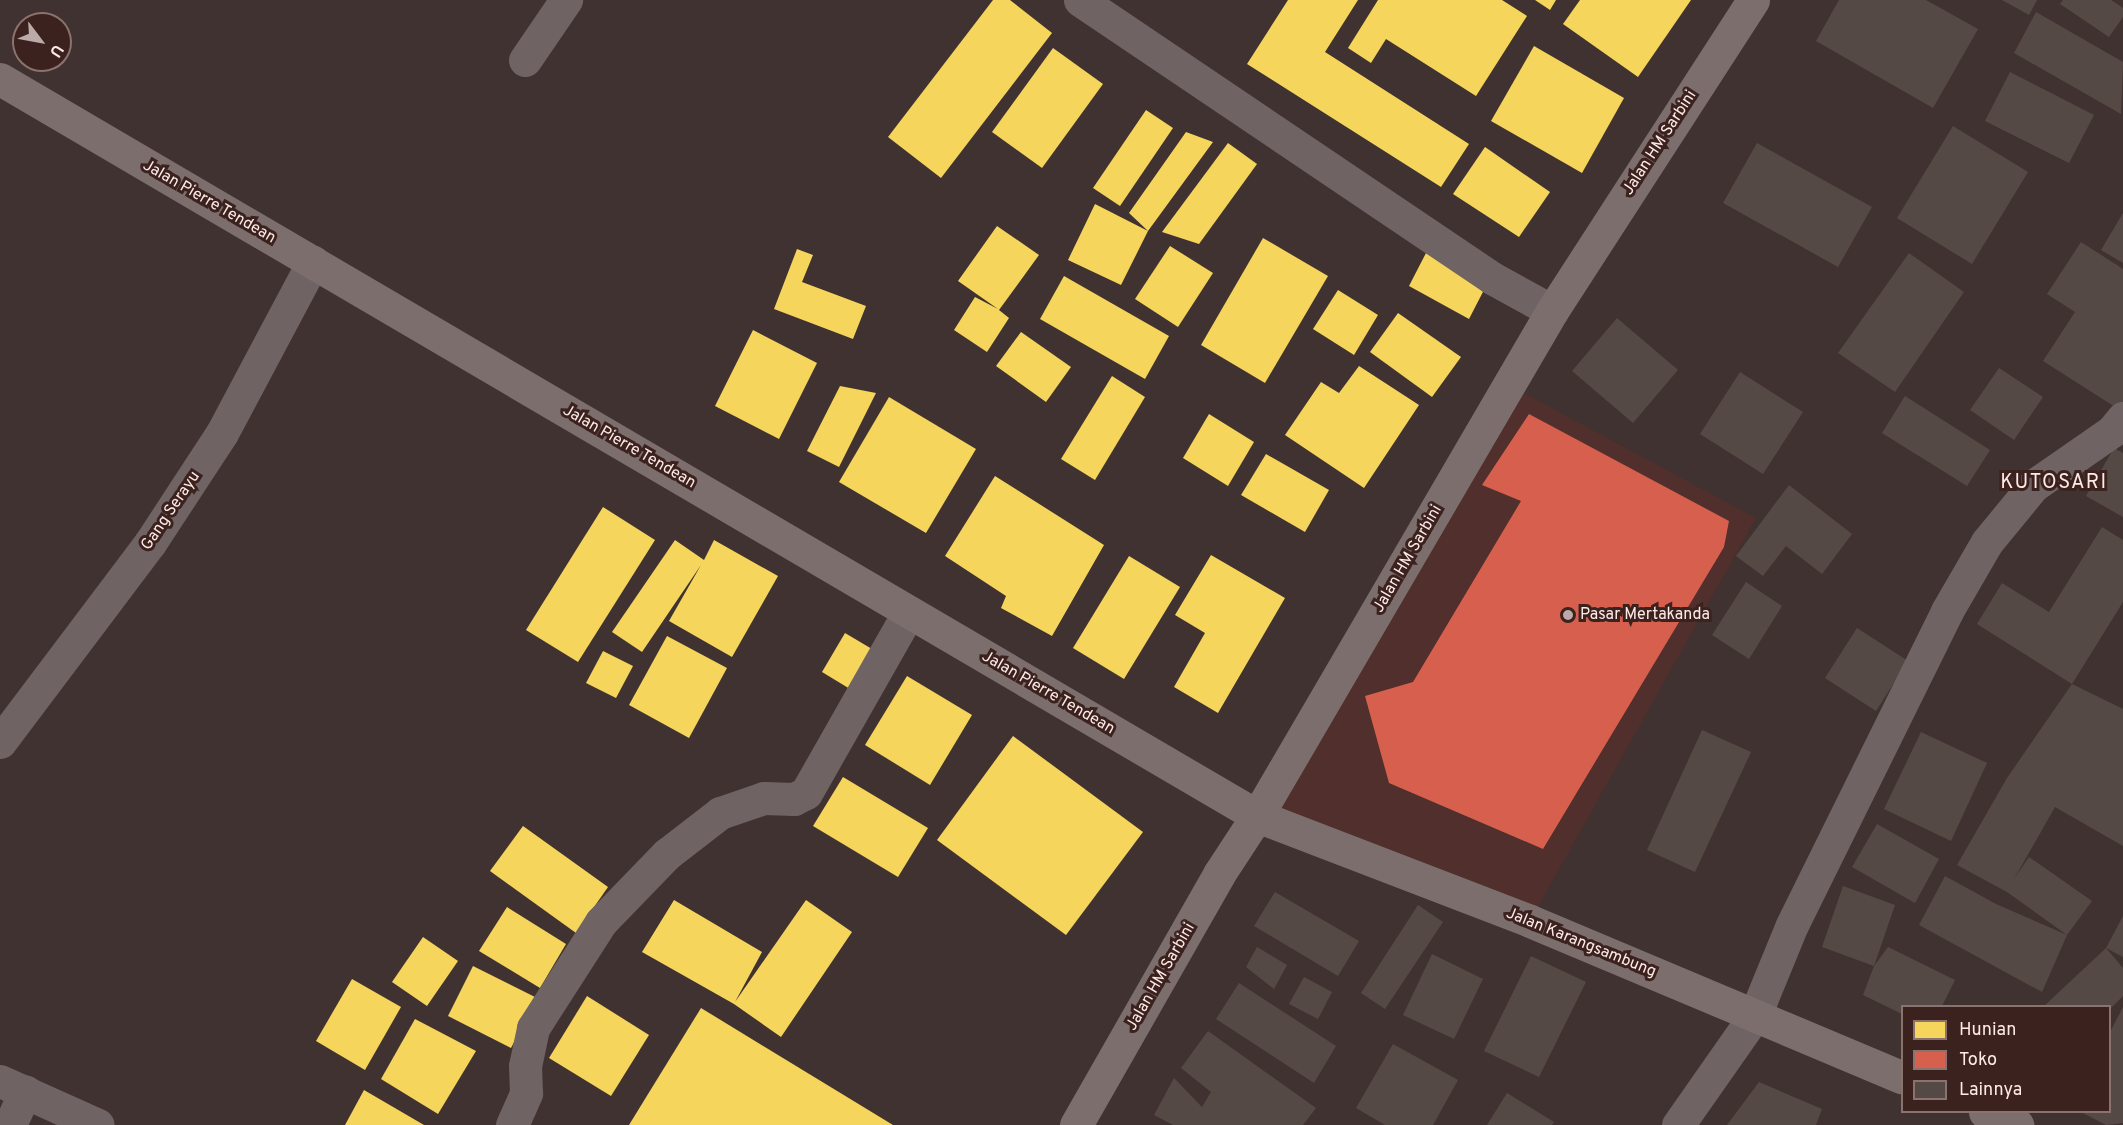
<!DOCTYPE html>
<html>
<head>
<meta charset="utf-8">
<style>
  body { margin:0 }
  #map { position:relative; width:2123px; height:1125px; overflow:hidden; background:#403230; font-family:Overpass,sans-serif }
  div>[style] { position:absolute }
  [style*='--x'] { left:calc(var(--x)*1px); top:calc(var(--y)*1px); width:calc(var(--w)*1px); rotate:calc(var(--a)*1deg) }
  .built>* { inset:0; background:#502f2c }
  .homes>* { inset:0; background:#f6d55c }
  .shops>* { inset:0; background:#d6604d }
  .building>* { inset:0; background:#554946 }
  .street>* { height:33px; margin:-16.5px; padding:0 16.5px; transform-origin:16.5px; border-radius:16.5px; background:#6f6463 }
  .secondary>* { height:33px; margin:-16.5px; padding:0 16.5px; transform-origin:16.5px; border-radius:16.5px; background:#7c6e6d }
  .dots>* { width:16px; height:16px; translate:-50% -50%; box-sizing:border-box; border:3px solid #3c221f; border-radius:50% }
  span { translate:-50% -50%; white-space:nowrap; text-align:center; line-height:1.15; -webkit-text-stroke:6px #3c221f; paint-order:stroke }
  .street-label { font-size:16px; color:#feebe8 }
  .poi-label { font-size:16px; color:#feebe8 }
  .left { translate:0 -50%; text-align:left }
  .quarter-label { font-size:20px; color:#feebe8; letter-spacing:1.5px }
  .legend { position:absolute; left:1901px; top:1005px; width:210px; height:108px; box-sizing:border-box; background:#3c221f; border:2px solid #8a726f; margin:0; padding:8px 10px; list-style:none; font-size:18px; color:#feebe8 }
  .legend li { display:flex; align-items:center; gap:12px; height:30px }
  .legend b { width:30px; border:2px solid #8a726f }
  .north { position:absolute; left:12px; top:12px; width:60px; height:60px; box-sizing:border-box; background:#3c221f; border:2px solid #8a726f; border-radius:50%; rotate:122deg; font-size:16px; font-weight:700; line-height:24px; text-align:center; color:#feebe8 }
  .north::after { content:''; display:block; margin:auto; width:21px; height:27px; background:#bcaaa8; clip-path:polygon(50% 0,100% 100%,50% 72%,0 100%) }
</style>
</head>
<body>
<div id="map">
  <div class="built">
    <i style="clip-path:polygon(1509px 385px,1756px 518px,1530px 921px,1258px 816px)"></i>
  </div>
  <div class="homes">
    <i style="clip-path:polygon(993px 0,1010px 0,1052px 33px,941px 178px,888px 137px)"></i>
    <i style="clip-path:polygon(1288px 0,1358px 0,1325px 52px,1469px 144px,1441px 187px,1247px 64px)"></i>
    <i style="clip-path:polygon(1378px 0,1502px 0,1527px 16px,1476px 96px,1386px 39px,1371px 63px,1348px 48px)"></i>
    <i style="clip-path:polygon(1535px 0,1556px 0,1550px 10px)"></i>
    <i style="clip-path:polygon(1580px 0,1691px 0,1638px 77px,1563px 24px)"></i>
    <i style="clip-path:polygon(1534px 46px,1624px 98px,1582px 173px,1491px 121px)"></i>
    <i style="clip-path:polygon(1053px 48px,1103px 84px,1042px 168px,992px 132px)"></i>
    <i style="clip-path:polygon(1146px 110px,1173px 128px,1120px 206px,1093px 188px)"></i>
    <i style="clip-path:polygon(1186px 132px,1213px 142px,1148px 231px,1121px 285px,1068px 260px,1095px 204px,1148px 231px,1129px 213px)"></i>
    <i style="clip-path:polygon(1228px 143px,1257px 164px,1199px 244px,1162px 232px)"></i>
    <i style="clip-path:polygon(1485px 147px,1550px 192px,1519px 237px,1453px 194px)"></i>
    <i style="clip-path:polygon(997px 226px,1039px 255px,999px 310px,1009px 318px,987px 352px,954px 330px,975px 297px,998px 309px,958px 281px)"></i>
    <i style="clip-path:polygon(1263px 238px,1328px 276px,1265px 383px,1201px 345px)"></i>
    <i style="clip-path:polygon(1170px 246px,1213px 273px,1178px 327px,1135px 299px)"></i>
    <i style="clip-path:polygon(797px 249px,813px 255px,802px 282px,866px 306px,853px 339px,774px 309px)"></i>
    <i style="clip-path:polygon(1426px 253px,1486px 286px,1469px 319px,1409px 286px)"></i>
    <i style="clip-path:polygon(1064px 276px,1169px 336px,1145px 379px,1040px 319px)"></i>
    <i style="clip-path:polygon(1338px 290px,1378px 315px,1354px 355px,1313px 329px)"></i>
    <i style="clip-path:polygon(1398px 313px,1461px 357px,1432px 397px,1370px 352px)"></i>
    <i style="clip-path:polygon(753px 330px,817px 363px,779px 439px,715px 406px)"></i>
    <i style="clip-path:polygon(1021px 332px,1071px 367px,1046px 402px,996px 366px)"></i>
    <i style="clip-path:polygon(1359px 366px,1419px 405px,1364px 488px,1285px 435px,1321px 382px,1339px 393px)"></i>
    <i style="clip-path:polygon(1112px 376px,1145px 397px,1095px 480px,1061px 459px)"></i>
    <i style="clip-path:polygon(840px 386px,876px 393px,839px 467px,807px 451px)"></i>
    <i style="clip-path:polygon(889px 397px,976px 449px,926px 533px,839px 482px)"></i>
    <i style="clip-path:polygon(1209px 414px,1254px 442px,1228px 486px,1183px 458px)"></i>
    <i style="clip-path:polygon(1266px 454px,1329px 490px,1305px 532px,1241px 495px)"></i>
    <i style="clip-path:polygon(995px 476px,1104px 545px,1052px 636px,1001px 608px,1006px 596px,945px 556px)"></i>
    <i style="clip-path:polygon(603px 507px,655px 540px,578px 662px,526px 630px)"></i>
    <i style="clip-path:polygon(675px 540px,704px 560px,714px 540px,778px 576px,732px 657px,669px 621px,701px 565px,642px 652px,612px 632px)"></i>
    <i style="clip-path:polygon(1211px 555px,1285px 598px,1218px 713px,1174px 687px,1205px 633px,1175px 615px)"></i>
    <i style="clip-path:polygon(1129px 556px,1180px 587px,1124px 679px,1073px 648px)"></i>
    <i style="clip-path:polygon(845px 633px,872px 649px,850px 689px,822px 672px)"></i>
    <i style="clip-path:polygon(667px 636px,727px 668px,689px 738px,629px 705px)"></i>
    <i style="clip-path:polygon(603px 651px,633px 666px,616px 698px,586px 683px)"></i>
    <i style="clip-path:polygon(907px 676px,972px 715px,930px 785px,865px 745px)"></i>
    <i style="clip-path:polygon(1013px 736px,1143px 832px,1066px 935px,937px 840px)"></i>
    <i style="clip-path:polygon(843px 777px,928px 828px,898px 877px,813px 826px)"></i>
    <i style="clip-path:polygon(523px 826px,608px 887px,576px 933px,490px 871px)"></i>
    <i style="clip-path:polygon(674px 900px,762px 952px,735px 1002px,806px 900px,852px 932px,781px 1037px,734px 1004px,642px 952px)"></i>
    <i style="clip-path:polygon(507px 907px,566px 944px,540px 988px,479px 951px)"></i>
    <i style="clip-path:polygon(423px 937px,458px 961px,427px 1006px,392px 982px)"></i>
    <i style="clip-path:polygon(473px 966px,537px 998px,511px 1048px,448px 1016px)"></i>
    <i style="clip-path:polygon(352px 979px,401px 1007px,365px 1070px,316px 1041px)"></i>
    <i style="clip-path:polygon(587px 996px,649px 1035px,611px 1096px,549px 1058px)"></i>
    <i style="clip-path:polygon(701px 1008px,893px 1125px,629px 1125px)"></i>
    <i style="clip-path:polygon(415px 1019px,476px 1051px,438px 1114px,381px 1079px)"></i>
    <i style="clip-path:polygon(364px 1090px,424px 1125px,345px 1125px)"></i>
  </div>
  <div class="shops">
    <i style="clip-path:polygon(1529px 414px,1729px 521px,1724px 547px,1543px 849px,1389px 783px,1365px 696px,1413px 682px,1521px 501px,1482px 485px)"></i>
  </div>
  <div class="building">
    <i style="clip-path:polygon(1839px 0,1926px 0,1978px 29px,1933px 108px,1816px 41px)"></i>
    <i style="clip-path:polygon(2002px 0,2037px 0,2029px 15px)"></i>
    <i style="clip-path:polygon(2063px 0,2111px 0,2123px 8px,2123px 17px,2109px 37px,2060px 4px)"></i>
    <i style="clip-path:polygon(2036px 12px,2123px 62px,2121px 114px,2014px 53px)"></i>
    <i style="clip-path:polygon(2010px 72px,2094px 115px,2069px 163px,1985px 121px)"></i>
    <i style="clip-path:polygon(1953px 126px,2028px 172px,1972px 264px,1897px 218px)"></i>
    <i style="clip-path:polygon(1757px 143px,1872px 207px,1838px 267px,1723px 203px)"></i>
    <i style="clip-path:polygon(2123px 213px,2123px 263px,2101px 250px)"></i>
    <i style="clip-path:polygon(2081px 242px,2123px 269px,2123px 412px,2043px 361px,2075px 312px,2047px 294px)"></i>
    <i style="clip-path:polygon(1909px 253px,1964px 292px,1895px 392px,1838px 353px)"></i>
    <i style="clip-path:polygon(1617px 318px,1678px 370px,1633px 423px,1572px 371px)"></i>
    <i style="clip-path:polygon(1999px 368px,2043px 397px,2014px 440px,1970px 410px)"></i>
    <i style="clip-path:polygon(1740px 372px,1803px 412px,1763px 474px,1700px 434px)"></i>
    <i style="clip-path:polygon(1905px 396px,1990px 450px,1967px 486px,1882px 433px)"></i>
    <i style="clip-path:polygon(2114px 448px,2123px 453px,2123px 517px,2086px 496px)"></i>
    <i style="clip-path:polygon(1789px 485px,1852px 534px,1822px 574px,1786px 546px,1763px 576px,1736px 556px)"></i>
    <i style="clip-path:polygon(2102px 527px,2123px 540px,2123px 602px,2072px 684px,1977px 624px,2002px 583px,2049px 612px)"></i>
    <i style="clip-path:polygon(1746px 582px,1782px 606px,1749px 659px,1712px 635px)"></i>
    <i style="clip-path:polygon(1857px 628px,1908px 661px,1876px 711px,1825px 678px)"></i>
    <i style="clip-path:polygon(2072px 684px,2123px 709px,2123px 846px,2055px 807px,2014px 879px,2029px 857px,2092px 901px,2067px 935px,2042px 992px,1919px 925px,1945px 876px,1996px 904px,2067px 935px,2007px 892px,1957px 865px,2007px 778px)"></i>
    <i style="clip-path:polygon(1702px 730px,1751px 752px,1695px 872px,1647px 850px)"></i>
    <i style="clip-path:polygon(1921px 732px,1987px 763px,1951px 841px,1884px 809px)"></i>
    <i style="clip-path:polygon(1877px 824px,1939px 859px,1915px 903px,1852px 867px)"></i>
    <i style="clip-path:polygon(1843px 886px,1895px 905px,1874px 966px,1822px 947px)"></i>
    <i style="clip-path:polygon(1275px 892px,1359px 941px,1338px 976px,1254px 926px)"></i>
    <i style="clip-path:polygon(1418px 905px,1443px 922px,1385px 1009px,1361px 993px)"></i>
    <i style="clip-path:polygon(2123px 916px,2123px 957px,2106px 948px)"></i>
    <i style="clip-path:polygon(1257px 947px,1287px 965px,1274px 989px,1246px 967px)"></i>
    <i style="clip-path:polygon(1888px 947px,1955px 980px,1942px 1006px,1902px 1006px,1902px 1014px,1863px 995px,1874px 966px)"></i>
    <i style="clip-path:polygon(2106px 948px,2123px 968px,2123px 996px,2110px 1009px,2044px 1006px)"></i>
    <i style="clip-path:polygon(1432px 954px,1483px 979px,1454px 1039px,1403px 1015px)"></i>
    <i style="clip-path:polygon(1531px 956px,1586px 982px,1539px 1077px,1484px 1051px)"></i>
    <i style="clip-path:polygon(1304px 977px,1332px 992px,1318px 1019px,1289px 1004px)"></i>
    <i style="clip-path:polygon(1239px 983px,1336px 1046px,1314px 1083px,1216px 1019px)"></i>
    <i style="clip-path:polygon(2123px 1007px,2123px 1123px,2106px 1125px,2081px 1112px,2110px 1112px,2110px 1032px)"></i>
    <i style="clip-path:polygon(1208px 1031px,1316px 1108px,1303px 1125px,1173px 1125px,1154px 1115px,1174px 1078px,1202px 1107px,1211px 1092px,1181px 1068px)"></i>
    <i style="clip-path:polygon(1393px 1044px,1458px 1080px,1433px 1125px,1385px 1125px,1356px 1108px)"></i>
    <i style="clip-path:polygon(1759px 1082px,1822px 1109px,1816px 1125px,1727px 1125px)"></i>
    <i style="clip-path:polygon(1507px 1093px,1554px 1122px,1552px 1125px,1487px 1125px)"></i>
  </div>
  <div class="street">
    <i style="--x:1080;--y:0;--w:497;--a:34"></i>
    <i style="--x:1492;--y:278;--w:68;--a:28.8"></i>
    <i style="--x:525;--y:60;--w:73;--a:-55.7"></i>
    <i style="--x:0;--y:742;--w:249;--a:-53"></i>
    <i style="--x:150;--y:543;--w:131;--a:-56.8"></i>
    <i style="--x:222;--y:433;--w:194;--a:-62"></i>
    <i style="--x:0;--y:1081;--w:107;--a:24.2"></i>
    <i style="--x:10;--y:1125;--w:37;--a:-66"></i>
    <i style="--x:512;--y:1125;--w:35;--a:-66"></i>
    <i style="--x:526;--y:1093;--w:27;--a:-92"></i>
    <i style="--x:525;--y:1066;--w:39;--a:-78"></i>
    <i style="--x:533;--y:1028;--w:126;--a:-57.3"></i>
    <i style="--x:601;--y:922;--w:95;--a:-45.9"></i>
    <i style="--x:667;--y:854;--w:67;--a:-37.7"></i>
    <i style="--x:720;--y:813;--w:46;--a:-18.8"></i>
    <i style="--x:764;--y:798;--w:30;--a:2"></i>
    <i style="--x:794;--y:799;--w:13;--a:-27"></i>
    <i style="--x:806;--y:793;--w:208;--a:-60.4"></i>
    <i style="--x:1678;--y:1125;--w:134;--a:-55"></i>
    <i style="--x:1755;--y:1015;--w:97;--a:-67.7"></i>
    <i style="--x:1792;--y:925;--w:350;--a:-63.7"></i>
    <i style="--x:1947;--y:611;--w:80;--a:-59.9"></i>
    <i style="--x:1987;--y:542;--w:72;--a:-50.6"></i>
    <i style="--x:2033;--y:486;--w:96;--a:-34.8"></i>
    <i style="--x:2112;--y:431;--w:17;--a:-50"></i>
  </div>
  <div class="secondary">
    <i style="--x:0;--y:79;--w:1457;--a:30.38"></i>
    <i style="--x:1257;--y:816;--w:292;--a:21"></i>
    <i style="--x:1530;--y:921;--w:403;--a:22.8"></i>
    <i style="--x:1985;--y:1112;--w:35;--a:22"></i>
    <i style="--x:1076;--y:1125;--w:289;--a:-60.3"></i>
    <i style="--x:1219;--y:874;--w:69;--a:-56.8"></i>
    <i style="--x:1257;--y:816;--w:585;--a:-59.71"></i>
    <i style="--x:1552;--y:311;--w:370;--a:-57.1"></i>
  </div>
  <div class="dots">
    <i style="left:1568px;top:615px;background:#bcaaa8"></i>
  </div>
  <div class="street-label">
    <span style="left:1660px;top:143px;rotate:-57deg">Jalan HM Sarbini</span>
    <span style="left:209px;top:202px;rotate:30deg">Jalan Pierre Tendean</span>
    <span style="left:629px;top:447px;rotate:30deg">Jalan Pierre Tendean</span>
    <span style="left:171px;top:511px;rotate:-56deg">Gang Serayu</span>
    <span style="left:1408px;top:559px;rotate:-60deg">Jalan HM Sarbini</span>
    <span style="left:1048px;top:693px;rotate:30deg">Jalan Pierre Tendean</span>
    <span style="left:1581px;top:943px;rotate:22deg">Jalan Karangsambung</span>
    <span style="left:1161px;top:977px;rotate:-60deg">Jalan HM Sarbini</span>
  </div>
  <div class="poi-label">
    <span class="left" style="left:1580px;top:615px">Pasar Mertakanda</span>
  </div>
  <div class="quarter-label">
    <span style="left:2054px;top:483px">KUTOSARI</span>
  </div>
  <ul class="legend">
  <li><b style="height:16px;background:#f6d55c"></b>Hunian</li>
  <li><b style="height:16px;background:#d6604d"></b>Toko</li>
  <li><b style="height:16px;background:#554946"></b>Lainnya</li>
  </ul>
  <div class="north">U</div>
</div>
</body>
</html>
